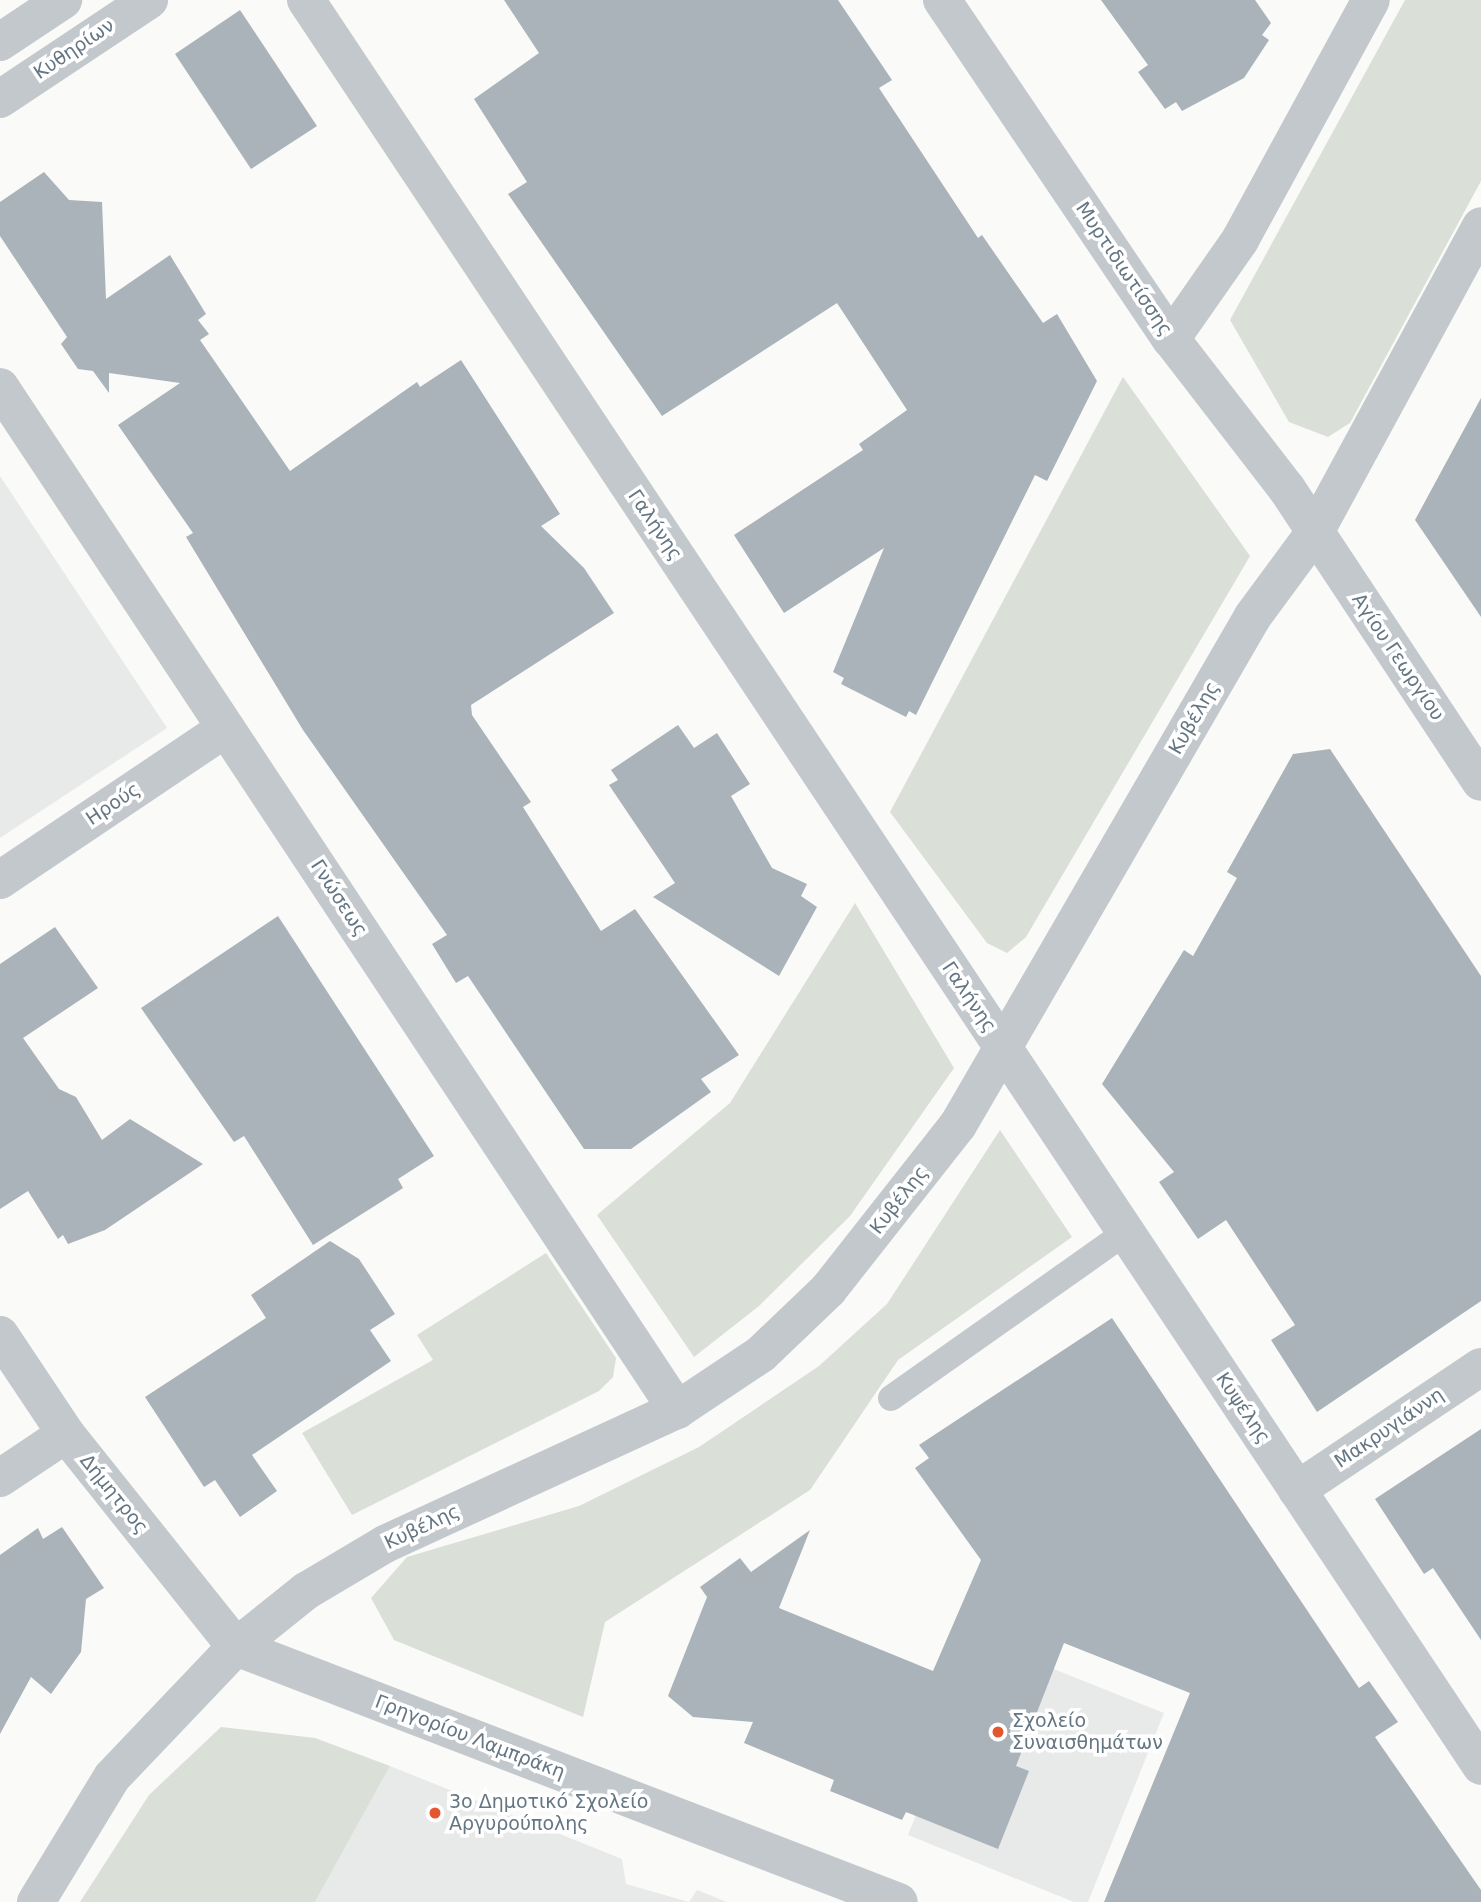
<!DOCTYPE html>
<html>
<head>
<meta charset="utf-8">
<style>
  body { margin:0 }
  #map { position:relative; width:1481px; height:1902px; overflow:hidden; background:#fafaf8; font-family:"DejaVu Sans",sans-serif }
  div>[style] { position:absolute }
  [style*='--x'] { left:calc(var(--x)*1px); top:calc(var(--y)*1px); width:calc(var(--w)*1px); rotate:calc(var(--a)*1deg) }
  .built>* { inset:0; background:#e8e9e9 }
  .green>* { inset:0; background:#dadfd7 }
  .building>* { inset:0; background:#aab3b9 }
  .service>* { height:26px; margin:-13px; padding:0 13px; transform-origin:13px; border-radius:13px; background:#c3c8cc }
  .minor>* { height:38px; margin:-19px; padding:0 19px; transform-origin:19px; border-radius:19px; background:#c3c8cc }
  .tertiary>* { height:38px; margin:-19px; padding:0 19px; transform-origin:19px; border-radius:19px; background:#c3c8cc }
  .dots>* { width:19px; height:19px; translate:-50% -50%; box-sizing:border-box; border:4px solid #fff; border-radius:50% }
  span { translate:-50% -50%; white-space:nowrap; text-align:center; line-height:1.15; -webkit-text-stroke:7px #fff; paint-order:stroke }
  .street-label { font-size:19px; color:#657683 }
  .poi-label { font-size:19px; color:#657683 }
  .left { translate:0 -50%; text-align:left }
</style>
</head>
<body>
<div id="map">
  <div class="built">
    <i style="clip-path:polygon(0 476px,167px 728px,0 838px)"></i>
    <i style="clip-path:polygon(986px 1642px,1164px 1713px,1088px 1902px,1074px 1902px,908px 1835px)"></i>
    <i style="clip-path:polygon(390px 1766px,622px 1859px,626px 1884px,689px 1902px,697px 1890px,727px 1902px,315px 1902px)"></i>
  </div>
  <div class="green">
    <i style="clip-path:polygon(1405px 0,1481px 0,1481px 181px,1350px 423px,1328px 437px,1289px 422px,1230px 320px)"></i>
    <i style="clip-path:polygon(1123px 377px,1250px 556px,1026px 937px,1007px 953px,987px 943px,890px 812px)"></i>
    <i style="clip-path:polygon(855px 903px,954px 1068px,850px 1216px,759px 1306px,694px 1357px,597px 1215px,730px 1103px)"></i>
    <i style="clip-path:polygon(1000px 1130px,1072px 1237px,898px 1360px,810px 1490px,605px 1622px,583px 1717px,394px 1640px,371px 1598px,407px 1557px,579px 1506px,699px 1447px,819px 1366px,887px 1304px)"></i>
    <i style="clip-path:polygon(546px 1253px,616px 1358px,613px 1377px,599px 1391px,352px 1515px,302px 1433px,433px 1360px,417px 1335px)"></i>
    <i style="clip-path:polygon(221px 1727px,315px 1738px,390px 1766px,315px 1902px,80px 1902px,149px 1795px)"></i>
  </div>
  <div class="building">
    <i style="clip-path:polygon(504px 0,838px 0,892px 80px,879px 88px,978px 238px,982px 235px,1043px 323px,1057px 314px,1097px 381px,1047px 481px,1035px 475px,916px 715px,909px 711px,906px 717px,841px 684px,844px 678px,833px 672px,884px 548px,784px 613px,734px 535px,863px 450px,859px 444px,907px 410px,837px 303px,662px 416px,508px 194px,527px 182px,474px 99px,539px 53px)"></i>
    <i style="clip-path:polygon(1101px 0,1255px 0,1271px 23px,1262px 35px,1269px 40px,1244px 78px,1182px 111px,1176px 102px,1165px 109px,1138px 72px,1148px 65px)"></i>
    <i style="clip-path:polygon(240px 10px,317px 126px,251px 169px,175px 54px)"></i>
    <i style="clip-path:polygon(44px 172px,69px 200px,102px 202px,106px 299px,170px 255px,206px 314px,198px 320px,209px 334px,200px 340px,290px 471px,417px 382px,420px 387px,461px 360px,560px 514px,541px 526px,584px 568px,614px 613px,471px 705px,472px 715px,531px 802px,523px 807px,601px 931px,635px 909px,739px 1055px,701px 1079px,711px 1092px,631px 1149px,584px 1149px,468px 976px,456px 983px,432px 944px,447px 935px,303px 730px,186px 537px,193px 533px,118px 425px,180px 383px,109px 373px,109px 393px,93px 371px,78px 369px,61px 344px,67px 337px,0 236px,0 202px)"></i>
    <i style="clip-path:polygon(1481px 398px,1481px 617px,1415px 520px)"></i>
    <i style="clip-path:polygon(678px 725px,694px 748px,717px 733px,750px 784px,731px 796px,772px 868px,807px 884px,801px 896px,817px 907px,779px 976px,653px 897px,675px 883px,609px 785px,618px 780px,611px 770px)"></i>
    <i style="clip-path:polygon(1330px 749px,1481px 976px,1481px 1301px,1317px 1412px,1271px 1340px,1295px 1325px,1226px 1220px,1198px 1239px,1159px 1182px,1174px 1172px,1102px 1084px,1184px 950px,1193px 956px,1237px 878px,1227px 872px,1293px 754px)"></i>
    <i style="clip-path:polygon(278px 916px,434px 1156px,398px 1179px,403px 1188px,313px 1245px,244px 1136px,234px 1142px,141px 1008px)"></i>
    <i style="clip-path:polygon(55px 927px,98px 988px,23px 1038px,59px 1089px,76px 1097px,102px 1140px,130px 1119px,203px 1164px,105px 1230px,68px 1244px,63px 1235px,58px 1239px,28px 1191px,0 1209px,0 964px)"></i>
    <i style="clip-path:polygon(330px 1241px,359px 1259px,395px 1314px,370px 1330px,391px 1361px,252px 1455px,277px 1491px,240px 1517px,215px 1480px,204px 1487px,145px 1397px,266px 1318px,251px 1295px)"></i>
    <i style="clip-path:polygon(1112px 1318px,1359px 1688px,1369px 1681px,1398px 1722px,1375px 1737px,1481px 1890px,1481px 1902px,1104px 1902px,1190px 1693px,1064px 1643px,1016px 1766px,1029px 1771px,998px 1849px,906px 1812px,902px 1820px,830px 1791px,834px 1780px,744px 1743px,753px 1722px,693px 1717px,668px 1696px,707px 1597px,700px 1587px,740px 1558px,751px 1572px,810px 1530px,779px 1608px,933px 1671px,981px 1560px,915px 1468px,929px 1458px,919px 1445px)"></i>
    <i style="clip-path:polygon(1481px 1429px,1481px 1640px,1433px 1568px,1424px 1574px,1375px 1499px)"></i>
    <i style="clip-path:polygon(62px 1527px,104px 1588px,86px 1599px,81px 1652px,51px 1694px,31px 1677px,0 1734px,0 1555px,38px 1528px,43px 1539px)"></i>
  </div>
  <div class="service">
    <i style="--x:891;--y:1398;--w:288;--a:-35.2"></i>
  </div>
  <div class="minor">
    <i style="--x:306;--y:0;--w:2121;--a:56.36"></i>
    <i style="--x:942;--y:0;--w:409;--a:56"></i>
    <i style="--x:1171;--y:339;--w:190;--a:52.3"></i>
    <i style="--x:1287;--y:489;--w:351;--a:56.5"></i>
    <i style="--x:1171;--y:339;--w:121;--a:-55.1"></i>
    <i style="--x:1240;--y:240;--w:273;--a:-61.4"></i>
    <i style="--x:0;--y:387;--w:1227;--a:56.5"></i>
    <i style="--x:0;--y:880;--w:272;--a:-33.9"></i>
    <i style="--x:0;--y:1335;--w:119;--a:56.3"></i>
    <i style="--x:66;--y:1434;--w:273;--a:51.4"></i>
    <i style="--x:236;--y:1647;--w:710;--a:21.04"></i>
    <i style="--x:0;--y:1478;--w:79;--a:-33.7"></i>
    <i style="--x:1297;--y:1490;--w:221;--a:-33.8"></i>
    <i style="--x:36;--y:1902;--w:146;--a:-58.7"></i>
    <i style="--x:112;--y:1777;--w:180;--a:-46.4"></i>
    <i style="--x:236;--y:1647;--w:90;--a:-38.7"></i>
    <i style="--x:306;--y:1591;--w:92;--a:-30.7"></i>
    <i style="--x:385;--y:1544;--w:321;--a:-24.7"></i>
    <i style="--x:677;--y:1410;--w:101;--a:-33.7"></i>
    <i style="--x:761;--y:1354;--w:93;--a:-43.7"></i>
    <i style="--x:828;--y:1290;--w:210;--a:-51.8"></i>
    <i style="--x:958;--y:1125;--w:588;--a:-59.9"></i>
    <i style="--x:1253;--y:616;--w:104;--a:-53.6"></i>
    <i style="--x:1315;--y:532;--w:348;--a:-61.5"></i>
  </div>
  <div class="tertiary">
    <i style="--x:0;--y:42;--w:76;--a:-33.7"></i>
    <i style="--x:0;--y:99;--w:179;--a:-33.6"></i>
  </div>
  <div class="dots">
    <i style="left:998px;top:1732px;background:#e4572e"></i>
    <i style="left:435px;top:1813px;background:#e4572e"></i>
  </div>
  <div class="street-label">
    <span style="left:74px;top:49px;rotate:-34deg">Κυθηρίων</span>
    <span style="left:1124px;top:269px;rotate:56deg">Μυρτιδιωτίσσης</span>
    <span style="left:655px;top:525px;rotate:56deg">Γαλήνης</span>
    <span style="left:1398px;top:657px;rotate:56deg">Αγίου Γεωργίου</span>
    <span style="left:1194px;top:718px;rotate:-60deg">Κυβέλης</span>
    <span style="left:113px;top:804px;rotate:-34deg">Ηρούς</span>
    <span style="left:339px;top:898px;rotate:57deg">Γνώσεως</span>
    <span style="left:969px;top:997px;rotate:56deg">Γαλήνης</span>
    <span style="left:899px;top:1200px;rotate:-52deg">Κυβέλης</span>
    <span style="left:1243px;top:1408px;rotate:56deg">Κυψέλης</span>
    <span style="left:1389px;top:1428px;rotate:-34deg">Μακρυγιάννη</span>
    <span style="left:114px;top:1494px;rotate:51deg">Δήμητρος</span>
    <span style="left:422px;top:1527px;rotate:-25deg">Κυβέλης</span>
    <span style="left:470px;top:1737px;rotate:21deg">Γρηγορίου Λαμπράκη</span>
  </div>
  <div class="poi-label">
    <span class="left" style="left:1012px;top:1732px">Σχολείο<br>Συναισθημάτων</span>
    <span class="left" style="left:449px;top:1813px">3ο Δημοτικό Σχολείο<br>Αργυρούπολης</span>
  </div>
</div>
</body>
</html>
